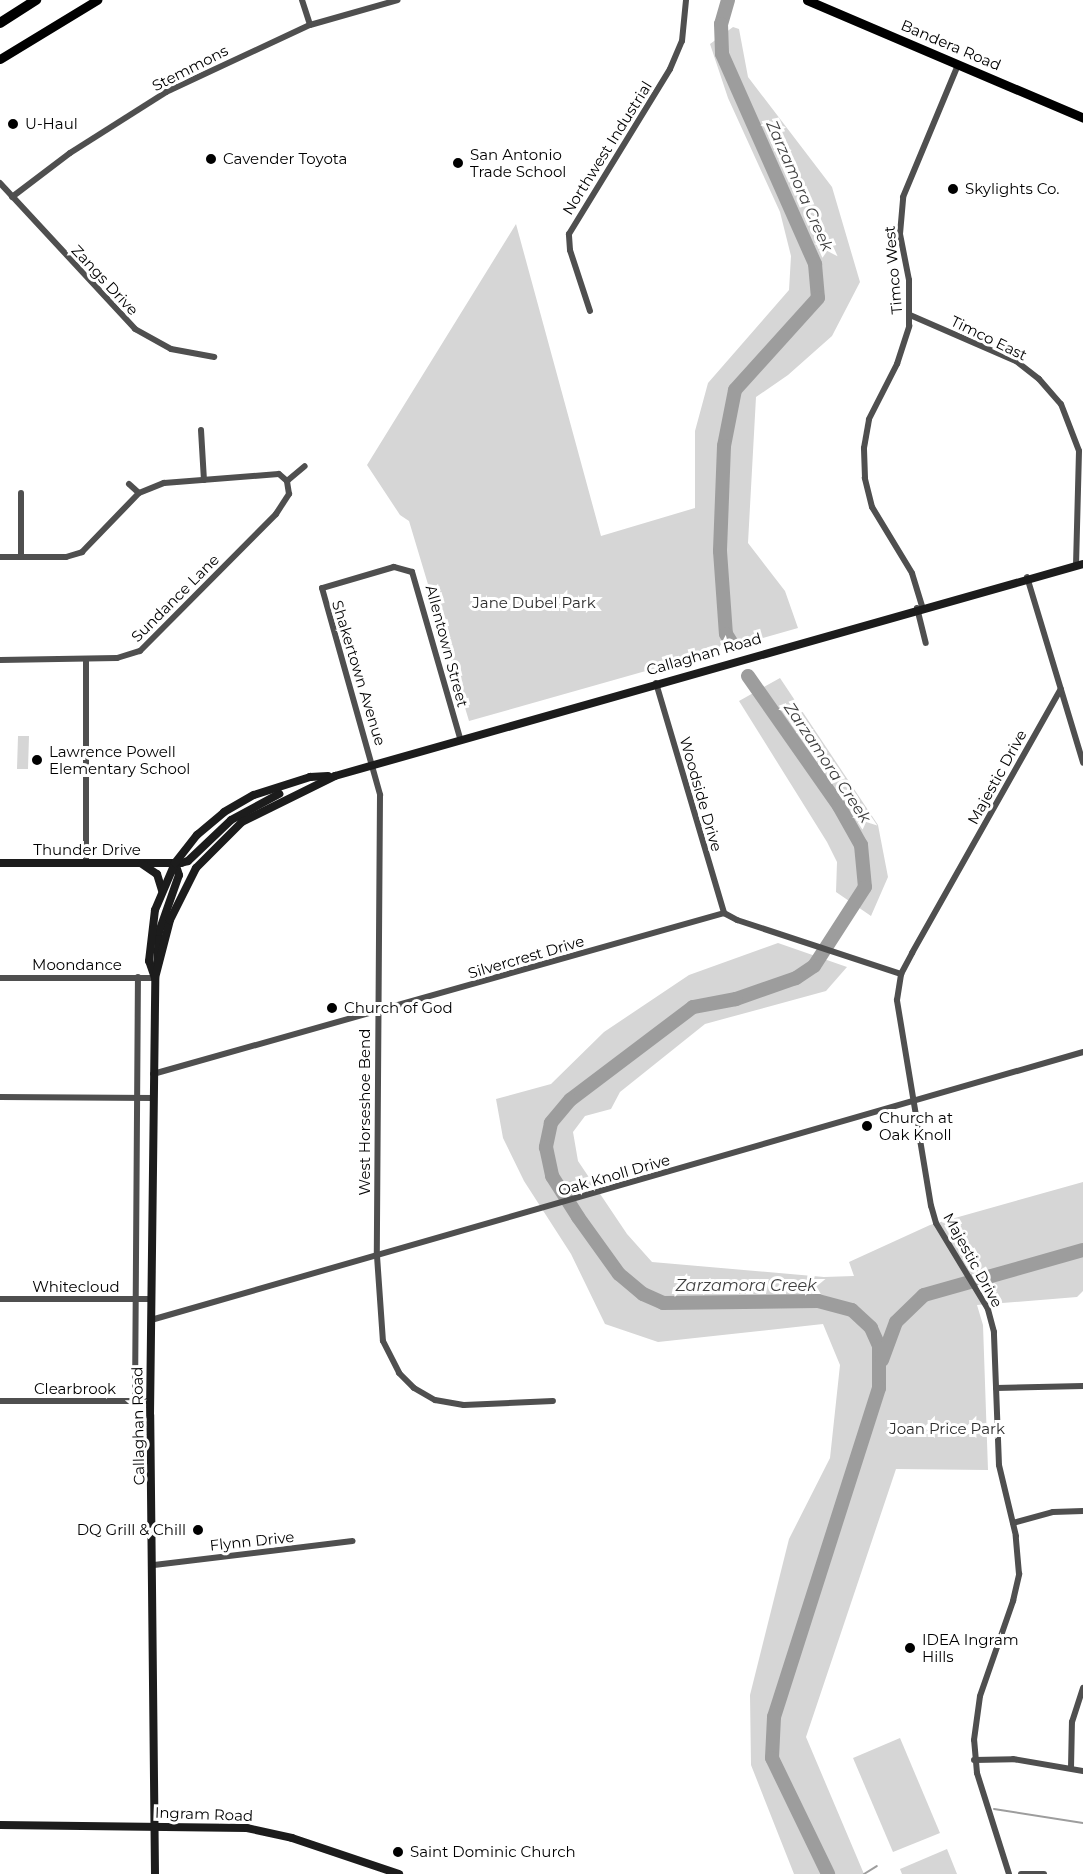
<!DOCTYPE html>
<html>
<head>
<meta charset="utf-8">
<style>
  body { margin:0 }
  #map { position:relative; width:1083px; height:1874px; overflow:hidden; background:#fff; font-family:Montserrat,sans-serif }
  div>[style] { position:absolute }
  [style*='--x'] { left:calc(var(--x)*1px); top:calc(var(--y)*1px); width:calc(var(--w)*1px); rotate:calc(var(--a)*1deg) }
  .green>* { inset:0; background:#d6d6d6 }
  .stream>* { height:2px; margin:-1px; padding:0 1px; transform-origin:1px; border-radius:1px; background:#9d9d9d }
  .river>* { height:14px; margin:-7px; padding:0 7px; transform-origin:7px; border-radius:7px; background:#9d9d9d }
  .street>* { height:6px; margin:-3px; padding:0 3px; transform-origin:3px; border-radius:3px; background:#4f4f4f }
  .secondary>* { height:8px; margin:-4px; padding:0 4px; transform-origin:4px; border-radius:4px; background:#1c1c1c }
  .primary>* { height:9px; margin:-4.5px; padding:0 4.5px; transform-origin:4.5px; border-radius:4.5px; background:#000 }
  .highway>* { height:10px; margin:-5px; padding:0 5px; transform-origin:5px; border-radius:5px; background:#000 }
  .dots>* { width:16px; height:16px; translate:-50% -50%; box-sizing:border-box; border:3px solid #fff; border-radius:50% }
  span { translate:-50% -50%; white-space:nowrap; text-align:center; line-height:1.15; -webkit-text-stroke:6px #fff; paint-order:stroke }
  .street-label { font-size:15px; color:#000 }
  .poi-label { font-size:15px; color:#000 }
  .left { translate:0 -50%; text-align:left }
  .right { translate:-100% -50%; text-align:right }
  .park-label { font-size:15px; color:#2d2d2d }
  .water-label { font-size:16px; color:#3e3e3e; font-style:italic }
</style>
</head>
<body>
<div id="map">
  <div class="green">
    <i style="clip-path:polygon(733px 27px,739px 29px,748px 77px,832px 187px,860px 282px,832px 336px,788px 375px,756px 397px,748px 543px,785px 591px,798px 628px,469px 721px,409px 521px,400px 515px,367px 465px,516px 224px,601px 536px,695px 508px,695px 431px,708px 383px,789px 290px,791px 256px,780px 212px,728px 98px,710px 44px)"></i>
    <i style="clip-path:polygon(780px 678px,878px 825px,888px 877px,871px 916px,836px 892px,837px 862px,827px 842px,739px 701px)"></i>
    <i style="clip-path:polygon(18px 736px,29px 736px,28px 769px,17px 769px)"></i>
    <i style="clip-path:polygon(778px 943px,847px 967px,826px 991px,705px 1024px,620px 1092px,611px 1109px,585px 1116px,573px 1132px,578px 1161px,627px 1234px,652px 1262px,824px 1277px,854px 1276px,849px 1262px,930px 1225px,1083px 1182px,1083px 1291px,1077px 1297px,977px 1305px,983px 1325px,988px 1470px,896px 1469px,806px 1737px,864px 1874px,794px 1874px,751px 1765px,750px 1695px,789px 1539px,830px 1458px,840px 1365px,823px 1324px,658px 1342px,605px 1324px,571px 1254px,524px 1181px,503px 1138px,496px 1099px,551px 1084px,604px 1032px,689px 975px)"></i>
    <i style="clip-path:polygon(900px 1738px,940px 1833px,893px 1852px,853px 1758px)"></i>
    <i style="clip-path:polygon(947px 1849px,957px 1874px,902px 1874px,900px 1869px)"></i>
  </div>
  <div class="stream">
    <i style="--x:994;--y:1809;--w:90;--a:8.9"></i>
    <i style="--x:864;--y:1874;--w:15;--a:-32"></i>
  </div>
  <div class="river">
    <i style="--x:728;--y:0;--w:25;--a:106"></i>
    <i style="--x:721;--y:24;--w:30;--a:88"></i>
    <i style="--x:722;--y:54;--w:230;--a:66.1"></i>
    <i style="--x:815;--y:264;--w:34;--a:85"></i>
    <i style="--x:818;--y:298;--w:124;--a:132.1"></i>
    <i style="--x:735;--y:390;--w:57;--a:101.1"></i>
    <i style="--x:724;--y:446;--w:105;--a:92.2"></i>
    <i style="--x:720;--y:551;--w:83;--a:85.9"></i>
    <i style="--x:726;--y:634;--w:13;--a:58"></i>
    <i style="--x:748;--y:676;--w:159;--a:55"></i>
    <i style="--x:839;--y:806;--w:45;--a:60.6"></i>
    <i style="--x:861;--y:845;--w:42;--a:84.6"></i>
    <i style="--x:865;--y:887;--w:94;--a:122.8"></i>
    <i style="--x:814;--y:966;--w:22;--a:146"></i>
    <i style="--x:796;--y:978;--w:64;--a:160.7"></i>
    <i style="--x:736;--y:999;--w:44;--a:169.5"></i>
    <i style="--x:693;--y:1007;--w:154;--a:142.9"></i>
    <i style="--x:570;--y:1100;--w:30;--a:130"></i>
    <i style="--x:551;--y:1123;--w:25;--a:102"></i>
    <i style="--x:546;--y:1147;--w:30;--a:78"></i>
    <i style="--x:552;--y:1176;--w:49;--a:57.6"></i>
    <i style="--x:578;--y:1217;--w:70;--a:54.3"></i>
    <i style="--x:619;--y:1274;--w:31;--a:40"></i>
    <i style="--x:643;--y:1294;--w:22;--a:24"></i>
    <i style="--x:663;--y:1303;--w:155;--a:-0.7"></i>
    <i style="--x:818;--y:1301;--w:35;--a:15"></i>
    <i style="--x:852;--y:1310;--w:26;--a:43"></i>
    <i style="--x:871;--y:1328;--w:20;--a:66"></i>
    <i style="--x:879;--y:1346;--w:42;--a:90"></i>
    <i style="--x:879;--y:1388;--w:345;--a:107.7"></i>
    <i style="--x:774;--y:1717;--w:41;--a:92.8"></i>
    <i style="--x:772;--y:1758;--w:129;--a:64.2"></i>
    <i style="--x:882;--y:1360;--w:40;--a:-69.8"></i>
    <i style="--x:896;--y:1322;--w:39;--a:-44"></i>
    <i style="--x:924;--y:1295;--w:165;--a:-15.8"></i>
  </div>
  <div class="street">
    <i style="--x:302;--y:0;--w:26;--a:72"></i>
    <i style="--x:0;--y:183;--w:199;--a:47.2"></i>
    <i style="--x:135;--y:329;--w:41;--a:29.1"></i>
    <i style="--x:171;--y:349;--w:44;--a:10.5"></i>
    <i style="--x:12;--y:197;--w:73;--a:-37.2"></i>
    <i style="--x:70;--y:153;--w:114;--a:-32.4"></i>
    <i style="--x:166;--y:92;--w:159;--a:-25"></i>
    <i style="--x:310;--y:25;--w:91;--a:-15.9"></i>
    <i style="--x:590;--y:311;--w:64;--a:-108.2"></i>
    <i style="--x:570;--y:250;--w:16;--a:-94"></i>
    <i style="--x:569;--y:234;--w:193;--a:-58.5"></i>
    <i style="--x:670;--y:69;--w:30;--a:-67"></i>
    <i style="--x:682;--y:41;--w:41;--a:-84.4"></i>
    <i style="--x:910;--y:315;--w:116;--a:23.5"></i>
    <i style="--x:1016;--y:361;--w:29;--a:38"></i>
    <i style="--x:1039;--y:379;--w:33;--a:49"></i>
    <i style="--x:1061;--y:404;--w:50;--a:69"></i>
    <i style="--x:1079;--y:451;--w:114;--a:91.5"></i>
    <i style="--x:201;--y:430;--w:50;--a:86.6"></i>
    <i style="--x:287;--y:481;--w:23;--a:-40"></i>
    <i style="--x:129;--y:484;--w:13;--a:42"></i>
    <i style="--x:0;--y:557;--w:66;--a:0"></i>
    <i style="--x:66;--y:557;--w:17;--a:-17"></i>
    <i style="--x:82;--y:552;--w:82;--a:-46"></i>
    <i style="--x:139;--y:493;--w:27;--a:-22"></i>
    <i style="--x:164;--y:483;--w:115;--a:-4.5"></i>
    <i style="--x:279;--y:474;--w:11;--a:41"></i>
    <i style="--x:21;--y:557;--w:64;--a:-90"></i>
    <i style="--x:1027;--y:577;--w:194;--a:73.2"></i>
    <i style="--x:922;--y:606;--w:34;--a:-107"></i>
    <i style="--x:912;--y:573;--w:77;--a:-121.2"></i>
    <i style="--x:872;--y:507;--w:30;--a:-104"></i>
    <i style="--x:865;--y:478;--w:30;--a:-92"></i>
    <i style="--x:864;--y:448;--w:29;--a:-80"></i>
    <i style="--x:869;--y:419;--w:62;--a:-63"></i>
    <i style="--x:897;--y:364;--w:40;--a:-72"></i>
    <i style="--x:909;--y:326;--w:46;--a:-90"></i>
    <i style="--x:909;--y:280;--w:47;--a:-101.1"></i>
    <i style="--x:900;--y:234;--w:37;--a:-85"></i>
    <i style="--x:903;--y:197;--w:143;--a:-67.4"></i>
    <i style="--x:917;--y:608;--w:36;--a:76"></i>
    <i style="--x:0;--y:660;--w:117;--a:-1"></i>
    <i style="--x:117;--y:658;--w:24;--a:-17"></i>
    <i style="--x:140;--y:651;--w:193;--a:-45.2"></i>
    <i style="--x:276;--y:514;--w:24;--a:-57"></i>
    <i style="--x:289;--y:494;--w:13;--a:-99"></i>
    <i style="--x:86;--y:660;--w:203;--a:90"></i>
    <i style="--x:656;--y:683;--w:240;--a:73.5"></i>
    <i style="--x:460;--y:738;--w:173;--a:-106.1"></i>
    <i style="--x:412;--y:572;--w:19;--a:-164"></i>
    <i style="--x:394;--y:567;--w:75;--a:163.7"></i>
    <i style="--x:322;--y:588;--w:215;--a:74.3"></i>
    <i style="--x:380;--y:795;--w:461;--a:90.4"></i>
    <i style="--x:377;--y:1256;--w:85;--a:86"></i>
    <i style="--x:383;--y:1341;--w:36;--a:63"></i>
    <i style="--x:399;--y:1373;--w:21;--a:45"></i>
    <i style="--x:414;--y:1388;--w:24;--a:30"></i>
    <i style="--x:435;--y:1400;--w:29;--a:10"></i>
    <i style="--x:464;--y:1405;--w:89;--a:-2.6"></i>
    <i style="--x:0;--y:978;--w:155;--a:0"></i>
    <i style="--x:153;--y:1074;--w:593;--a:-15.75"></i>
    <i style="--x:724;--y:913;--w:15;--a:28"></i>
    <i style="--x:737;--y:920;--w:173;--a:18.2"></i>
    <i style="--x:0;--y:1097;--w:154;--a:0.4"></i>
    <i style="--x:0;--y:1299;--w:151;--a:0"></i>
    <i style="--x:151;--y:1320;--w:970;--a:-16.04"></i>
    <i style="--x:996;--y:1388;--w:87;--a:-1.3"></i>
    <i style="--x:0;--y:1401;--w:150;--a:0"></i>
    <i style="--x:135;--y:1401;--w:424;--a:-89.6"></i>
    <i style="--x:1013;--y:1523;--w:41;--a:-15.4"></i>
    <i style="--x:1053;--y:1512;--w:30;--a:-2"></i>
    <i style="--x:154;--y:1565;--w:200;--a:-6.9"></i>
    <i style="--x:974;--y:1760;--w:39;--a:-1"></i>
    <i style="--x:1013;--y:1759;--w:71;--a:9.7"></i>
    <i style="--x:1071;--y:1768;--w:46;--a:-88.8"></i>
    <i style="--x:1072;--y:1722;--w:36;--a:-72"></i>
    <i style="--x:1009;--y:1874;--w:106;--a:-107.6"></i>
    <i style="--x:977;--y:1773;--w:33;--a:-95"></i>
    <i style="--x:974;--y:1740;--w:44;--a:-82.2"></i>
    <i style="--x:980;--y:1696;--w:101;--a:-70.8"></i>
    <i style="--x:1013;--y:1601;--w:28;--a:-77"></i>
    <i style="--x:1019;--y:1574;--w:38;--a:-95"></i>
    <i style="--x:1016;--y:1536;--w:73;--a:-103.5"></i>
    <i style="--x:999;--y:1465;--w:133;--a:-92.2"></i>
    <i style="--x:994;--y:1332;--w:24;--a:-105"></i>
    <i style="--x:988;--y:1309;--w:100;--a:-121.2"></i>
    <i style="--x:936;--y:1223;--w:18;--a:-106"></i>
    <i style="--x:931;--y:1206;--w:209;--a:-99.4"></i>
    <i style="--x:897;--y:1000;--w:26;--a:-81"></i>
    <i style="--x:901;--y:974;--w:24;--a:-62"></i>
    <i style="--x:912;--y:953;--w:303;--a:-60.6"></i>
    <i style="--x:1021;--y:1874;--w:23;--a:0"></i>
  </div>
  <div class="secondary">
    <i style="--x:0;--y:863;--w:181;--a:0"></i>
    <i style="--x:181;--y:863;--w:7;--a:-16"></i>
    <i style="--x:188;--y:861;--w:59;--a:-43.6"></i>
    <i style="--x:231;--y:820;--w:55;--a:-28.4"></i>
    <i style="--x:142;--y:864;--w:18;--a:34"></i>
    <i style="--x:157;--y:874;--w:17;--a:73"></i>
    <i style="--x:157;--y:968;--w:36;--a:-87"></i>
    <i style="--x:159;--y:932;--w:60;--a:-70.7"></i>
    <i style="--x:179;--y:875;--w:13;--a:-108"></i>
    <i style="--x:155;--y:978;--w:18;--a:-109"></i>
    <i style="--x:149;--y:961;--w:51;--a:-83.3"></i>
    <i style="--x:155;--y:910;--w:51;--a:-66.9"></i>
    <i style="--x:175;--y:863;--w:36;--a:-52"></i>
    <i style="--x:197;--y:835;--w:35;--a:-40"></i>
    <i style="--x:224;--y:812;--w:34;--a:-30"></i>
    <i style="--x:254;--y:795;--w:59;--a:-17.8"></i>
    <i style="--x:310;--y:777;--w:18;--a:-3"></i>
    <i style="--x:0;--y:1825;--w:247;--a:0.7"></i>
    <i style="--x:247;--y:1828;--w:46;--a:12.5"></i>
    <i style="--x:292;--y:1838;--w:113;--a:18.6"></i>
    <i style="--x:155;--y:1874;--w:459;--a:-90.6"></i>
    <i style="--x:150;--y:1415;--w:437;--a:-89.3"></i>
    <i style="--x:155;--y:978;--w:60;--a:-75.5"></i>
    <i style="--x:170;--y:920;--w:58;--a:-63.4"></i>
    <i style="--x:196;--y:868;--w:65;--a:-45"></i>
    <i style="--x:242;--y:822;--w:104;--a:-26.3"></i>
    <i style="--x:335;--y:776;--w:777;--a:-15.82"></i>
  </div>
  <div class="primary">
    <i style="--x:807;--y:0;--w:300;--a:23.1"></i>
    <i style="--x:0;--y:59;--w:114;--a:-31.3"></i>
  </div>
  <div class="highway">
    <i style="--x:0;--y:23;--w:43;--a:-32.6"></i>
  </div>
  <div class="dots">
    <i style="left:13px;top:124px;background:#000"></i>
    <i style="left:211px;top:159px;background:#000"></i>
    <i style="left:458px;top:163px;background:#000"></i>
    <i style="left:953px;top:189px;background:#000"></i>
    <i style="left:37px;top:760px;background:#000"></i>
    <i style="left:332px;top:1008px;background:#000"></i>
    <i style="left:867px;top:1126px;background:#000"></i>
    <i style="left:198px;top:1530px;background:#000"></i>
    <i style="left:910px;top:1648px;background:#000"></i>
    <i style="left:398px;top:1852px;background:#000"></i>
  </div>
  <div class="street-label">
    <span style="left:951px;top:45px;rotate:23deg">Bandera Road</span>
    <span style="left:190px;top:68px;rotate:-27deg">Stemmons</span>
    <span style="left:607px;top:148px;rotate:-58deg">Northwest Industrial</span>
    <span style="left:893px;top:270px;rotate:-95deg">Timco West</span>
    <span style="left:105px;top:280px;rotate:47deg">Zangs Drive</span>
    <span style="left:989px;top:338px;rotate:26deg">Timco East</span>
    <span style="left:175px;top:598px;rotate:-45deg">Sundance Lane</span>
    <span style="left:447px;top:646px;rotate:75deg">Allentown Street</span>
    <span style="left:704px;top:654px;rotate:-16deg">Callaghan Road</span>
    <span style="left:359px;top:673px;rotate:73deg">Shakertown Avenue</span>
    <span style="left:997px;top:777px;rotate:-61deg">Majestic Drive</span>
    <span style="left:701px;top:794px;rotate:74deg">Woodside Drive</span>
    <span style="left:87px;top:850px">Thunder Drive</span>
    <span style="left:526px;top:957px;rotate:-16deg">Silvercrest Drive</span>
    <span style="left:77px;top:965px">Moondance</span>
    <span style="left:365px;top:1112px;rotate:-90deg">West Horseshoe Bend</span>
    <span style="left:614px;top:1175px;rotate:-16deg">Oak Knoll Drive</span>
    <span style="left:973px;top:1260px;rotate:61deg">Majestic Drive</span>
    <span style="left:76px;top:1287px">Whitecloud</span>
    <span style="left:75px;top:1389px">Clearbrook</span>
    <span style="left:138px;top:1426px;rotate:-91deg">Callaghan Road</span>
    <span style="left:252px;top:1541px;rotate:-6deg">Flynn Drive</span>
    <span style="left:204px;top:1814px;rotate:2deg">Ingram Road</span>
  </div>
  <div class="poi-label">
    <span class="left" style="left:25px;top:124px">U-Haul</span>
    <span class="left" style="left:470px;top:163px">San Antonio<br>Trade School</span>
    <span class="left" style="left:223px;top:159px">Cavender Toyota</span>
    <span class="left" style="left:965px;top:189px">Skylights Co.</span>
    <span class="left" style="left:49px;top:760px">Lawrence Powell<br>Elementary School</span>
    <span class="left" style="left:344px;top:1008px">Church of God</span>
    <span class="left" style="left:879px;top:1126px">Church at<br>Oak Knoll</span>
    <span class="right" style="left:186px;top:1530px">DQ Grill &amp; Chill</span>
    <span class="left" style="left:922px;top:1648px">IDEA Ingram<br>Hills</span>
    <span class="left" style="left:410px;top:1852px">Saint Dominic Church</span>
  </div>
  <div class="park-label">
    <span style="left:534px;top:603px">Jane Dubel Park</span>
    <span style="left:947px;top:1429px">Joan Price Park</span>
  </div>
  <div class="water-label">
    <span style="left:799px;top:186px;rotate:66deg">Zarzamora Creek</span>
    <span style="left:827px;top:763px;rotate:56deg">Zarzamora Creek</span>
    <span style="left:746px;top:1286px">Zarzamora Creek</span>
  </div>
</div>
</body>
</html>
